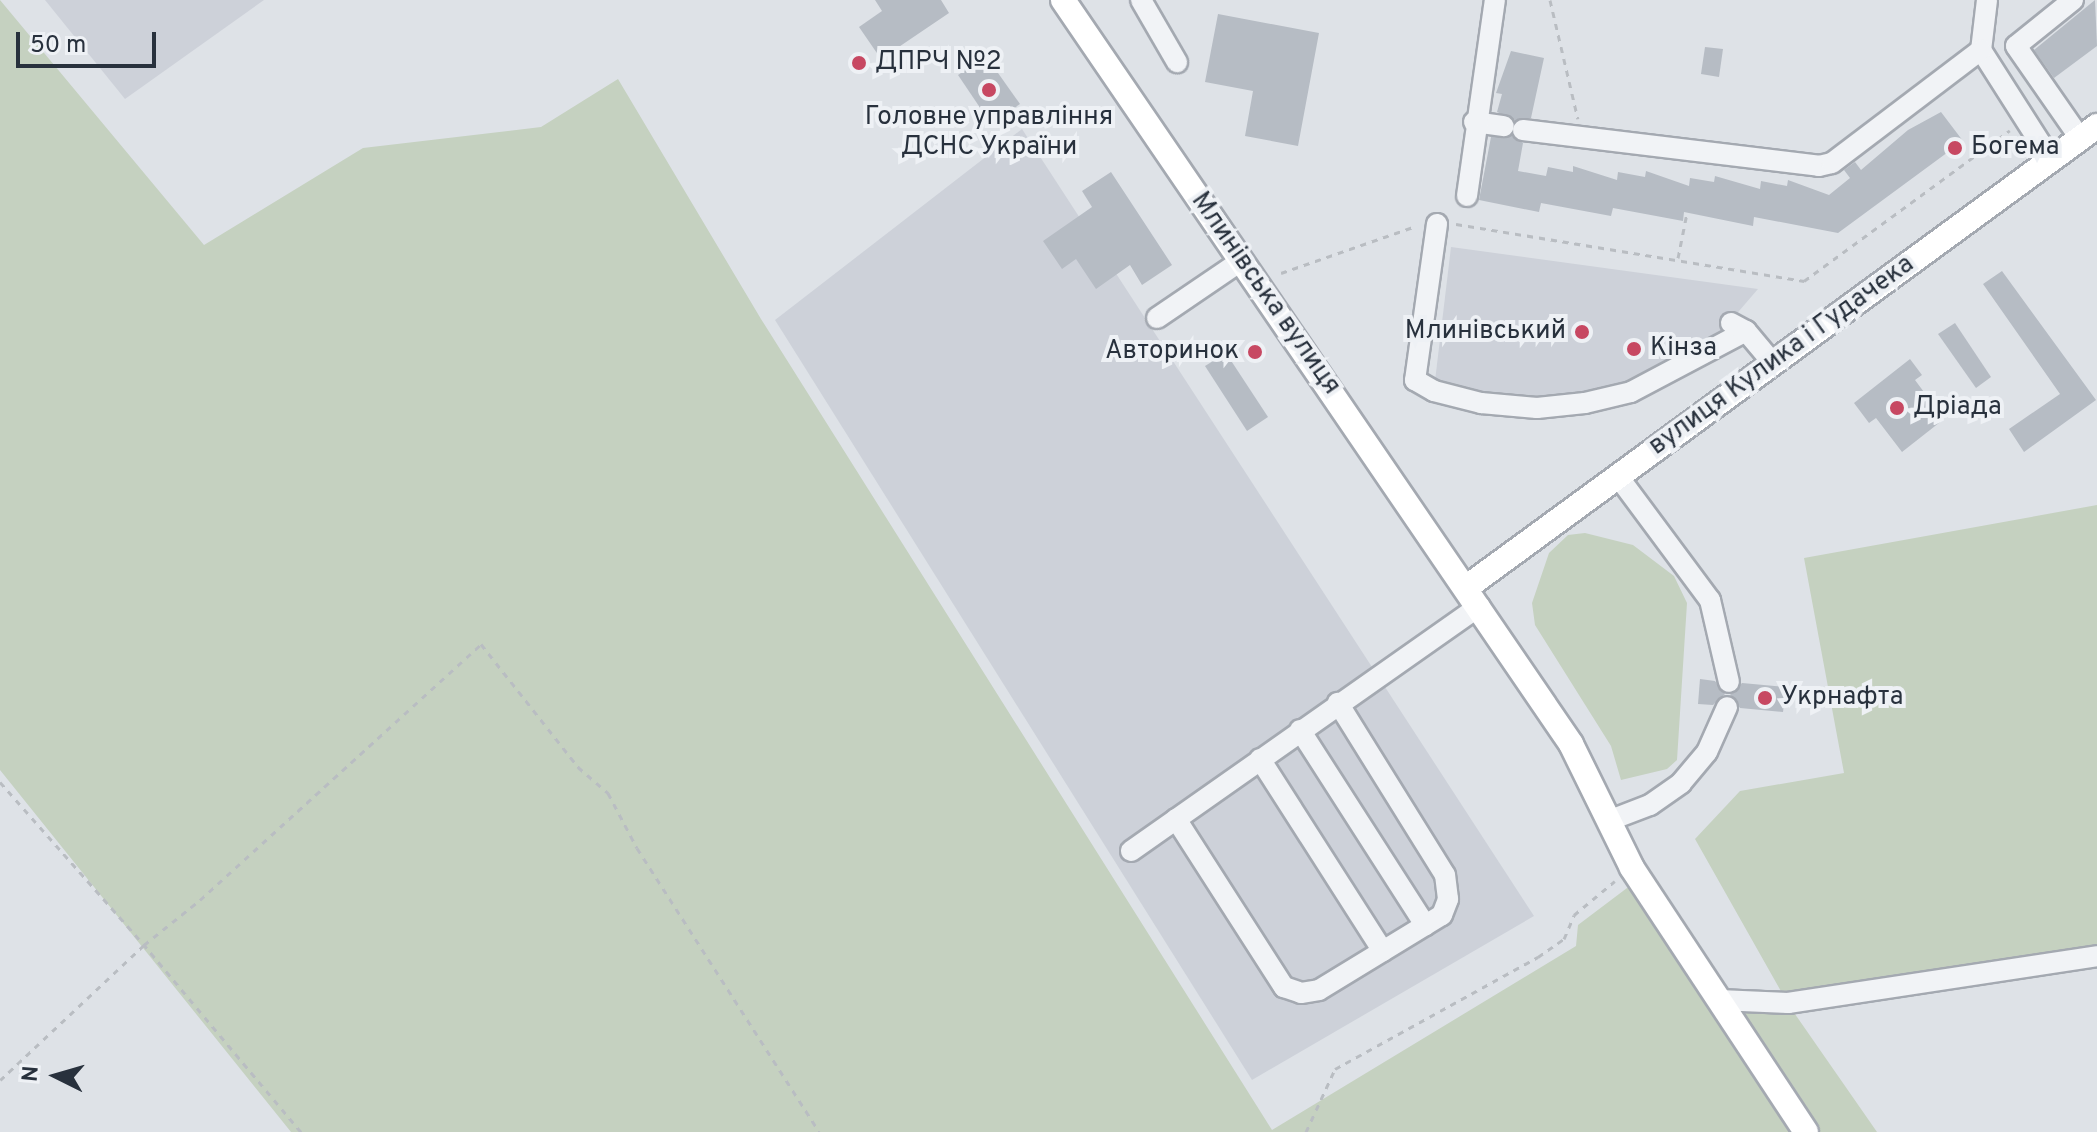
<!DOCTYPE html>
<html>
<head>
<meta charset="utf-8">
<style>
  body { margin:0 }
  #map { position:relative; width:2097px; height:1132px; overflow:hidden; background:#dee2e7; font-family:Overpass,sans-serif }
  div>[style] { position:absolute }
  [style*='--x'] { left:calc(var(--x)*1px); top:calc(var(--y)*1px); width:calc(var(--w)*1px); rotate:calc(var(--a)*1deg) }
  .built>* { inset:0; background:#cdd1d9 }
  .green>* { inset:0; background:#c5d1c0 }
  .building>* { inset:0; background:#b6bcc4 }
  .path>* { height:3px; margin-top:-1.5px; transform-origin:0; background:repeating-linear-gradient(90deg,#b9bdc2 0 6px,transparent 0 12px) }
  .roads { filter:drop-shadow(2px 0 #a4a9b1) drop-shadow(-2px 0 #a4a9b1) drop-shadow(0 2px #a4a9b1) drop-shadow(0 -2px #a4a9b1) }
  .minor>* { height:20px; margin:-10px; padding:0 10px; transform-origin:10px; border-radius:10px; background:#f1f3f6 }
  .major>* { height:24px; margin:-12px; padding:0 12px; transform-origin:12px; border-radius:12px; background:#fff }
  .dots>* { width:22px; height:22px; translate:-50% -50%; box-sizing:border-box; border:4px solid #eef1f5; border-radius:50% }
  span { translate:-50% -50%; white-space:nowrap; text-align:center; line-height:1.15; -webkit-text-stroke:8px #eef1f5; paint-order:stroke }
  .poi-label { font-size:26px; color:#28313d }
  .left { translate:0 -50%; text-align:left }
  .right { translate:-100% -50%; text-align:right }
  .street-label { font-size:26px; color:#28313d }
  .north { position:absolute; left:16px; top:1036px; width:80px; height:80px; -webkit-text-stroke:6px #eef1f5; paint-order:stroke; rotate:275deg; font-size:22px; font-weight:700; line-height:32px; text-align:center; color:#28313d }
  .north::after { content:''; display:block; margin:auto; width:28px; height:36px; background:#28313d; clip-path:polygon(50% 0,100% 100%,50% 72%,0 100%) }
  .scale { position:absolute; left:16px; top:32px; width:140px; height:36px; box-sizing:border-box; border:4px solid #28313d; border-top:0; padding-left:10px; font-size:24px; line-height:28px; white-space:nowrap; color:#28313d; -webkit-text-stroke:6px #eef1f5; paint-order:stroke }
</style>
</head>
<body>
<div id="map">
  <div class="built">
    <i style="clip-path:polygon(45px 0,264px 0,125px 99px)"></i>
    <i style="clip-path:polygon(1022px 129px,1534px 916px,1252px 1080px,775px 320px)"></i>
    <i style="clip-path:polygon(1451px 247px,1758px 289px,1714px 340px,1627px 385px,1538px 402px,1479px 395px,1435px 381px)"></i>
  </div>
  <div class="green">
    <i style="clip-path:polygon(0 0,204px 245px,363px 148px,541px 127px,618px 79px,761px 319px,1272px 1130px,1576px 946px,1578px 925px,1627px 888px,1644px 886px,1719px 1000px,1787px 1002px,1695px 839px,1740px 791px,1844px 773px,1804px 558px,2097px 505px,2097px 956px,1788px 1004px,1877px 1132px,291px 1132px,0 770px)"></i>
    <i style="clip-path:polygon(1585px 533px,1633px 545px,1674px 576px,1687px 603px,1677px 760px,1667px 769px,1621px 780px,1611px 746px,1535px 625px,1532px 603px,1549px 553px,1568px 535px)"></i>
  </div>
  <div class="building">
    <i style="clip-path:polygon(875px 0,941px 0,949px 13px,881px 59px,859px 27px,882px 11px)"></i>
    <i style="clip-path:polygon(2095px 0,2097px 46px,2054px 78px,2034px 50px)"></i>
    <i style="clip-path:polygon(1218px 14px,1319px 33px,1298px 146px,1245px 136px,1253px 91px,1205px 82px)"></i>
    <i style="clip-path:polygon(1705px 47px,1723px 49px,1719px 77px,1701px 74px)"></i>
    <i style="clip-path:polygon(1511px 51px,1544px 58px,1531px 118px,1515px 120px,1497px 112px,1502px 94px,1496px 93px)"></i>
    <i style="clip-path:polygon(986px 56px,1020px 104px,991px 124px,958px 75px)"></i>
    <i style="clip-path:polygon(1941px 112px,1963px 141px,1838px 233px,1754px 217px,1753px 226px,1684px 212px,1683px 221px,1613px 208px,1611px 216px,1541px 203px,1539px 212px,1479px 200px,1491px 137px,1512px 136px,1523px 143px,1518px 171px,1546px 176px,1548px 167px,1573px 172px,1573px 166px,1617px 180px,1618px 172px,1645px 177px,1646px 171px,1689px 186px,1690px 178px,1714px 182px,1715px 176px,1760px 189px,1761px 181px,1787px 186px,1788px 180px,1829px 195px,1850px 178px,1844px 170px,1855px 162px,1861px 170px,1908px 130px)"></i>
    <i style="clip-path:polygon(1111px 172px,1172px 265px,1142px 285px,1130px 265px,1096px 289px,1076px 259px,1062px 269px,1043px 241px,1092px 207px,1082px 191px)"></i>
    <i style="clip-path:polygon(2002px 271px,2096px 400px,2024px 452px,2009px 429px,2060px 394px,1983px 284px)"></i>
    <i style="clip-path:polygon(1955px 323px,1991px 377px,1976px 388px,1938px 334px)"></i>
    <i style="clip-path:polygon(1226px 353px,1268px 417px,1247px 431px,1205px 366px)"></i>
    <i style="clip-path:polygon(1910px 359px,1922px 375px,1915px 380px,1944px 419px,1902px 452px,1876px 418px,1869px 423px,1854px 403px)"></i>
    <i style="clip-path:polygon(1700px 679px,1715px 681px,1725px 694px,1713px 705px,1698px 704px)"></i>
    <i style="clip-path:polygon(1742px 683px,1786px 687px,1783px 712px,1740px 708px,1730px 695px)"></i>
  </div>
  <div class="path">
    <i style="--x:1550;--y:0;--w:122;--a:76.8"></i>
    <i style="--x:1456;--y:224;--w:353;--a:9.3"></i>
    <i style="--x:1804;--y:281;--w:255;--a:-36.2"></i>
    <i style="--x:1678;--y:258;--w:46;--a:-78.7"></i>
    <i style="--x:1281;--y:273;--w:143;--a:-19.2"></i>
    <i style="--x:0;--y:782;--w:217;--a:48.5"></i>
    <i style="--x:144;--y:945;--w:197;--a:136.8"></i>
    <i style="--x:301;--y:1132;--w:244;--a:-130"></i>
    <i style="--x:144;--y:945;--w:72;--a:-38.8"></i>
    <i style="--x:200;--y:900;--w:380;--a:-42.3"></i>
    <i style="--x:481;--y:644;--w:157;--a:51.7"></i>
    <i style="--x:578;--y:767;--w:40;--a:41"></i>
    <i style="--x:608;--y:793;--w:62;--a:62.2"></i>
    <i style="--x:637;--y:848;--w:337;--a:57.3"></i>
    <i style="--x:1306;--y:1132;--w:69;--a:-65.3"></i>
    <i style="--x:1335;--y:1069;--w:232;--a:-28.9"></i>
    <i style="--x:1538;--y:957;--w:32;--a:-35"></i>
    <i style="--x:1564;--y:939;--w:26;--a:-67"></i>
    <i style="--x:1574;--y:915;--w:53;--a:-39.7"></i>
  </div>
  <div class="roads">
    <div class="minor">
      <i style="--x:1141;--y:0;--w:72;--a:59.9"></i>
      <i style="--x:1987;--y:0;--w:50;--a:96.8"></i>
      <i style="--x:1981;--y:50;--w:130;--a:57.5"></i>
      <i style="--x:2073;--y:0;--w:73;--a:141.1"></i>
      <i style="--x:2016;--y:46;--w:112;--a:55.2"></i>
      <i style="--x:1474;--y:122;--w:30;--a:8"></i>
      <i style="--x:1523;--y:130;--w:298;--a:6.9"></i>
      <i style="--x:1819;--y:166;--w:13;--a:-13"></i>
      <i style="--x:1832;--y:163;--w:187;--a:-37.2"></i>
      <i style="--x:1467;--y:196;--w:198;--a:-81.9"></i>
      <i style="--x:1437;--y:224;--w:158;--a:98"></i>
      <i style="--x:1415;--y:380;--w:22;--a:30"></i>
      <i style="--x:1434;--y:391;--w:49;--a:14.3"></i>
      <i style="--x:1481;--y:403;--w:56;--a:5.1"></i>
      <i style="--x:1537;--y:408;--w:48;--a:-5.9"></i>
      <i style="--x:1585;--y:403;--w:47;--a:-13.4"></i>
      <i style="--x:1631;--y:392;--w:130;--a:-27.9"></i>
      <i style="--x:1157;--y:318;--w:98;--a:-34.2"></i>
      <i style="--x:1731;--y:323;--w:17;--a:28"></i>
      <i style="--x:1746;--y:331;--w:40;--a:50"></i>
      <i style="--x:1617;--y:475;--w:156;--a:53.4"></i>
      <i style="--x:1710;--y:600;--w:84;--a:77"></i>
      <i style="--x:1300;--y:730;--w:232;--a:57.3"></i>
      <i style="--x:1260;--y:759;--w:228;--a:57.4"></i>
      <i style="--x:1176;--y:819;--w:200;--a:57.3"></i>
      <i style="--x:1284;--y:987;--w:18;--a:19"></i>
      <i style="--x:1301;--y:993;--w:18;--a:-9"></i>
      <i style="--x:1319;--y:990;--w:144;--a:-31.4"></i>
      <i style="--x:1442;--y:915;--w:17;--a:-69"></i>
      <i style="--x:1448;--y:899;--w:24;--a:-97"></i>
      <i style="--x:1445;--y:875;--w:203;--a:-121.9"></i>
      <i style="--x:1608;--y:821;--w:45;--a:-20.9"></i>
      <i style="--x:1650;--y:805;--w:38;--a:-35"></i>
      <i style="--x:1681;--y:783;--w:40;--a:-50"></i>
      <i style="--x:1707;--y:752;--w:49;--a:-66"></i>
      <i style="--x:1131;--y:851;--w:426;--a:-35.1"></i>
      <i style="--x:1719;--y:1000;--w:69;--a:2.5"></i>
      <i style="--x:1788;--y:1003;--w:313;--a:-8.6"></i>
    </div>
    <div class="major">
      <i style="--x:1063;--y:0;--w:901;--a:55.67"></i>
      <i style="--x:1571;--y:744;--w:138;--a:63.8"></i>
      <i style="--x:1632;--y:868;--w:316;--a:56.6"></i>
      <i style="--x:1467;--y:587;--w:781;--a:-36.19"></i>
    </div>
  </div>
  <div class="dots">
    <i style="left:859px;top:63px;background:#c74862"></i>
    <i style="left:989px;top:90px;background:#c74862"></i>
    <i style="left:1955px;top:148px;background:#c74862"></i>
    <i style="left:1582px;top:332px;background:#c74862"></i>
    <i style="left:1634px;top:349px;background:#c74862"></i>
    <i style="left:1255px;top:352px;background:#c74862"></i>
    <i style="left:1897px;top:408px;background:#c74862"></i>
    <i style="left:1765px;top:698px;background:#c74862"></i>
  </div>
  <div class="poi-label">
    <span class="left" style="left:875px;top:63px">ДПРЧ №2</span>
    <span style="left:989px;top:133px">Головне управління<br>ДСНС України</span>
    <span class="left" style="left:1971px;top:148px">Богема</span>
    <span class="right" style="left:1566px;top:332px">Млинівський</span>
    <span class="left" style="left:1650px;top:349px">Кінза</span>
    <span class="right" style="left:1239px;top:352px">Авторинок</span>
    <span class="left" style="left:1913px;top:408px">Дріада</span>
    <span class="left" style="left:1781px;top:698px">Укрнафта</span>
  </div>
  <div class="street-label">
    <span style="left:1265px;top:294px;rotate:55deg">Млинівська вулиця</span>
    <span style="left:1782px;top:356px;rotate:-36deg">вулиця Кулика і Гудачека</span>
  </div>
  <div class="north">N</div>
  <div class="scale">50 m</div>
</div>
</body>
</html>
